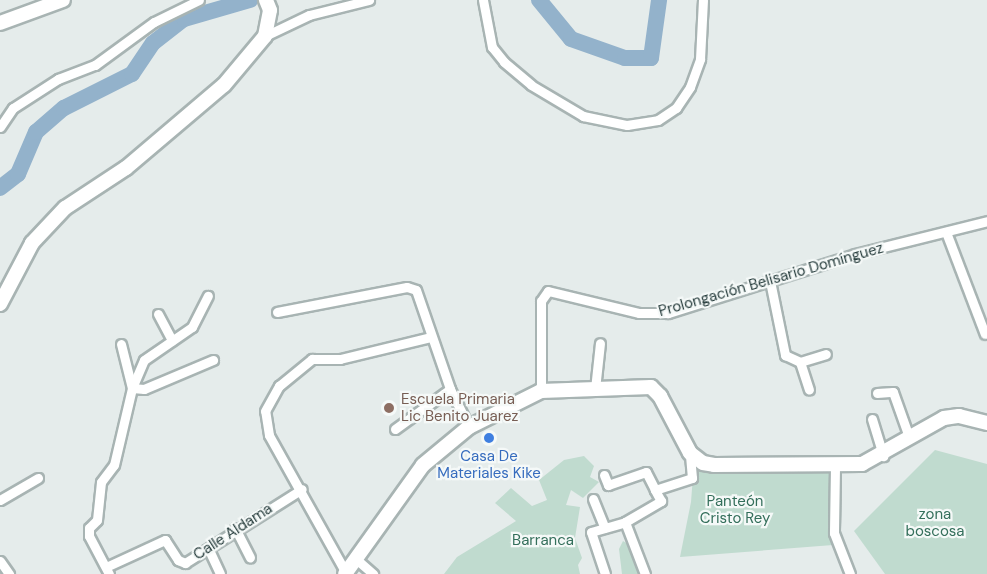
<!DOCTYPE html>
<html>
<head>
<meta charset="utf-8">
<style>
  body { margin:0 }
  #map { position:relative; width:987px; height:574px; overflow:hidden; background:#e5eceb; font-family:"DM Sans",sans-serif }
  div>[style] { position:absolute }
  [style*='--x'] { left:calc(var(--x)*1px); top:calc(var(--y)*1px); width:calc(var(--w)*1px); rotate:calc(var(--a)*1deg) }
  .green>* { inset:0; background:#c0dbcf }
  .river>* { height:16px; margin:-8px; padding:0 8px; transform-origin:8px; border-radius:8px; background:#93b2cb }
  .roads { filter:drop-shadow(2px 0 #a8b4b3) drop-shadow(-2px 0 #a8b4b3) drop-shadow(0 2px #a8b4b3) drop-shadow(0 -2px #a8b4b3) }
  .street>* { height:9px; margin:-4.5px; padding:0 4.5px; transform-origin:4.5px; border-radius:4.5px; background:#fff }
  .secondary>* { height:14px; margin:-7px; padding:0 7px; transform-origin:7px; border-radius:7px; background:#fff }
  .dots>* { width:16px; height:16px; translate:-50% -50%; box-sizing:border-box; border:3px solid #f5f9f8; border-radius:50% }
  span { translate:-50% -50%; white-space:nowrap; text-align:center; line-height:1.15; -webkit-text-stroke:4.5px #f5f9f8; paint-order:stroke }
  .street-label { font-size:15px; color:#263c3c }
  .education-label { font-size:15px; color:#785e54 }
  .left { translate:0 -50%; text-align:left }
  .shop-label { font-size:15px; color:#366cbe }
  .park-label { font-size:15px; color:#346f5b }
</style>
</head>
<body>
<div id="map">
  <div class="green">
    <i style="clip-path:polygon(935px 450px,987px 464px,987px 574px,885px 574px,854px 531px)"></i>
    <i style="clip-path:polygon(584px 456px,594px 466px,590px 477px,599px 482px,583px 498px,571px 490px,566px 505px,580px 507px,575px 538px,582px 558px,578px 565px,580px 574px,444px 574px,457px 557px,516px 521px,495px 503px,511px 488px,532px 506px,547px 500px,539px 480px,564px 460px)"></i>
    <i style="clip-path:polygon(694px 462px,833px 468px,833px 545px,680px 557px,691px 502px)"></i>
    <i style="clip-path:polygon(623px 541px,639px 551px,646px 574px,622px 574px,619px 549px)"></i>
  </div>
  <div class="river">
    <i style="--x:539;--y:0;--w:50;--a:50.6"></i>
    <i style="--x:571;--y:39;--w:57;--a:19.4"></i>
    <i style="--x:625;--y:58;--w:26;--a:0"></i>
    <i style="--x:651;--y:58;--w:59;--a:-82.1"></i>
    <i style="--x:0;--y:188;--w:23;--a:-38"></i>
    <i style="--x:18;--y:174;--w:46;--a:-66.8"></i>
    <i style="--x:36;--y:132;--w:37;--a:-41"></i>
    <i style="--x:64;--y:108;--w:76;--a:-26.6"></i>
    <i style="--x:132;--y:74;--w:37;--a:-56"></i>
    <i style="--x:153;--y:43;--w:39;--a:-38"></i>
    <i style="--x:184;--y:19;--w:69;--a:-16.1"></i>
  </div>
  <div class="roads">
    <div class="street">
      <i style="--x:483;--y:0;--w:48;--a:79.2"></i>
      <i style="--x:492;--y:47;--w:19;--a:51"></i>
      <i style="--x:504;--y:62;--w:35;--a:40"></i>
      <i style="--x:531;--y:85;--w:61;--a:30.8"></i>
      <i style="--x:583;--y:116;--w:45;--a:11.6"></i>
      <i style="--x:627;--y:125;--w:31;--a:-9"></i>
      <i style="--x:658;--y:120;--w:22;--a:-34"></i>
      <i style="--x:676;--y:108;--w:25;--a:-56"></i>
      <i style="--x:690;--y:87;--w:30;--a:-70"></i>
      <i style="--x:700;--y:59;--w:59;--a:-87.1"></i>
      <i style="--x:265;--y:36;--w:49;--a:-25.5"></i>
      <i style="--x:309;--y:15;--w:62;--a:-14"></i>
      <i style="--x:0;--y:127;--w:23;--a:-56"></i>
      <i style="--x:13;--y:108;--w:54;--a:-32.8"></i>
      <i style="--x:58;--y:79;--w:40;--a:-21"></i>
      <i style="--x:95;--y:65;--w:73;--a:-36.1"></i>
      <i style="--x:154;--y:22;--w:50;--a:-26.1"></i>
      <i style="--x:946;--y:232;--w:109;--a:69.1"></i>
      <i style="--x:770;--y:281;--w:76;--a:78.5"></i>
      <i style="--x:785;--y:355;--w:17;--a:25"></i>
      <i style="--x:800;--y:362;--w:27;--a:-17"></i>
      <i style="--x:277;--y:312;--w:132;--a:-10.9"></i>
      <i style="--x:407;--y:287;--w:9;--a:18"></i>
      <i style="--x:416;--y:290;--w:105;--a:71"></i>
      <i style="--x:450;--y:389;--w:42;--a:63.4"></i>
      <i style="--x:158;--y:314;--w:30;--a:62"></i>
      <i style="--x:121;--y:344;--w:45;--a:76"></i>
      <i style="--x:132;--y:388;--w:12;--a:5"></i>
      <i style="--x:144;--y:389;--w:75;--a:-22.8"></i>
      <i style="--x:800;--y:362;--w:29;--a:72"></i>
      <i style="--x:595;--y:389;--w:46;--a:-83.8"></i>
      <i style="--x:541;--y:391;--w:90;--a:-90"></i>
      <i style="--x:541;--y:301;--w:12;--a:-55"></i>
      <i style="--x:548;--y:291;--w:94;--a:13.6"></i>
      <i style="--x:639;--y:313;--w:29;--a:0"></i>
      <i style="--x:668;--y:313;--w:196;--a:-17.5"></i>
      <i style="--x:855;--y:254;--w:136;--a:-14"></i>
      <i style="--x:877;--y:393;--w:16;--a:-4"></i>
      <i style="--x:893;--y:392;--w:48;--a:70.4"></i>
      <i style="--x:872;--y:419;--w:39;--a:73"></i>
      <i style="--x:395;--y:429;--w:68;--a:-36"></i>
      <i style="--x:835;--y:467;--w:66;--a:90.9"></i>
      <i style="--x:834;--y:533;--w:44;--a:68.7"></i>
      <i style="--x:604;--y:475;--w:11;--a:68"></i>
      <i style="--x:608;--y:485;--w:40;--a:-18.9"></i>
      <i style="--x:646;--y:472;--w:20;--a:63"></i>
      <i style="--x:593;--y:499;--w:31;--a:68"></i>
      <i style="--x:0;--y:500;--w:44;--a:-30.1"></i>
      <i style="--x:625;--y:522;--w:56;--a:69"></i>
      <i style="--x:235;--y:528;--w:33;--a:63"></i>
      <i style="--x:209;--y:550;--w:26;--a:65"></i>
      <i style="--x:356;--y:559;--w:23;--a:41"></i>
      <i style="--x:0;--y:561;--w:16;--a:55"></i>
      <i style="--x:106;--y:567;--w:65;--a:-24.6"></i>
      <i style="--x:165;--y:540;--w:24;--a:57"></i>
      <i style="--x:178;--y:560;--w:8;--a:23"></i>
      <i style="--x:185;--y:563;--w:138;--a:-32.3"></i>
      <i style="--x:346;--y:573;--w:158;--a:-119.2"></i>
      <i style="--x:269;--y:435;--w:24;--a:-99"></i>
      <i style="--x:265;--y:411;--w:29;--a:-61"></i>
      <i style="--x:279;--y:386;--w:43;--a:-39.3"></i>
      <i style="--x:312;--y:359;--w:28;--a:0"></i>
      <i style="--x:340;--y:359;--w:94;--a:-13.6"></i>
      <i style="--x:109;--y:574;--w:43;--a:-117.8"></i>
      <i style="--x:89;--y:536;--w:8;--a:-90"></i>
      <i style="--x:89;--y:528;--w:11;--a:-45"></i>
      <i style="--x:97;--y:520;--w:38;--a:-84"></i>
      <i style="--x:101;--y:482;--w:21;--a:-53"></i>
      <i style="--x:114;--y:465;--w:79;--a:-76.8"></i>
      <i style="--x:132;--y:388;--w:30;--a:-67"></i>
      <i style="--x:144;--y:360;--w:58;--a:-34.5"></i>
      <i style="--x:192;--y:327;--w:35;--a:-63"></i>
      <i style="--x:605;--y:574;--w:44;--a:-108.4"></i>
      <i style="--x:591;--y:532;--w:35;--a:-16"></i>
      <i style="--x:625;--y:522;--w:42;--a:-30.3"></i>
      <i style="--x:661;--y:501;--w:13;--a:-119"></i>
      <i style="--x:655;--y:490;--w:39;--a:-18"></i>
      <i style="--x:692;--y:478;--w:25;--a:-95"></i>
    </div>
    <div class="secondary">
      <i style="--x:0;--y:23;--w:67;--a:-20.1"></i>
      <i style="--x:0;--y:304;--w:69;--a:-62.3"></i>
      <i style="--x:32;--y:243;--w:48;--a:-46.7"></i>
      <i style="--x:65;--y:208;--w:73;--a:-33.3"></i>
      <i style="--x:126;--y:168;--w:128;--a:-40.3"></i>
      <i style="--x:224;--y:85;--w:64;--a:-50.1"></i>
      <i style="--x:265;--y:36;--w:26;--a:-79"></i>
      <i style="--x:270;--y:10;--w:11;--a:-112"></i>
      <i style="--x:345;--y:574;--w:134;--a:-54.4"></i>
      <i style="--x:423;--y:465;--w:60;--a:-39.6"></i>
      <i style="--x:469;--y:427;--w:80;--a:-26.6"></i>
      <i style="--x:541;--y:391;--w:110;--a:-2.1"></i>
      <i style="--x:651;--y:387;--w:13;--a:45"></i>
      <i style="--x:660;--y:396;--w:64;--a:62.2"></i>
      <i style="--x:690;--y:453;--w:16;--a:38"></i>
      <i style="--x:703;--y:463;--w:11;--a:10"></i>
      <i style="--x:714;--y:465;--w:148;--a:-0.4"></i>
      <i style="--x:862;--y:464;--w:94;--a:-29.3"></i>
      <i style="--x:944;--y:418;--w:15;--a:-8"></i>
      <i style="--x:959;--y:416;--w:29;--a:14"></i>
    </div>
  </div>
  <div class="dots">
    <i style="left:389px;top:408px;background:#8d6e63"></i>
    <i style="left:489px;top:438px;background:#3f7fe0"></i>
  </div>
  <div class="street-label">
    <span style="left:771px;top:280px;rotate:-16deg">Prolongación Belisario Domínguez</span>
    <span style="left:233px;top:532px;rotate:-33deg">Calle Aldama</span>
  </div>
  <div class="education-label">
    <span class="left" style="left:401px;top:408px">Escuela Primaria<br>Lic Benito Juarez</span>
  </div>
  <div class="shop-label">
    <span style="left:489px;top:465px">Casa De<br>Materiales Kike</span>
  </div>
  <div class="park-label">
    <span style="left:735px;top:510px">Panteón<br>Cristo Rey</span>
    <span style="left:935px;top:523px">zona<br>boscosa</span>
    <span style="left:543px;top:541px">Barranca</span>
  </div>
</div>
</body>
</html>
